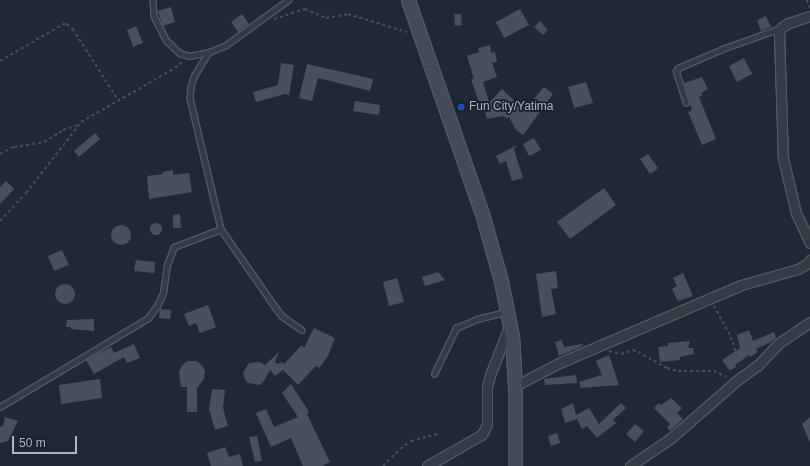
<!DOCTYPE html>
<html>
<head>
<meta charset="utf-8">
<style>
  body { margin:0 }
  #map { position:relative; width:810px; height:466px; overflow:hidden; background:#202933; font-family:Arial,sans-serif }
  div>[style] { position:absolute }
  [style*='--x'] { left:calc(var(--x)*1px); top:calc(var(--y)*1px); width:calc(var(--w)*1px); rotate:calc(var(--a)*1deg) }
  .building>* { inset:0; background:#47515d }
  .round { border-radius:50% }
  .path>* { height:1.5px; margin-top:-0.75px; transform-origin:0; background:repeating-linear-gradient(90deg,#425254 0 3px,transparent 0 6px) }
  .roads { filter:drop-shadow(1px 0 #515962) drop-shadow(-1px 0 #515962) drop-shadow(0 1px #515962) drop-shadow(0 -1px #515962) }
  .service>* { height:4.5px; margin:-2.25px; padding:0 2.25px; transform-origin:2.25px; border-radius:2.25px; background:#343b44 }
  .minor>* { height:9px; margin:-4.5px; padding:0 4.5px; transform-origin:4.5px; border-radius:4.5px; background:#343b44 }
  .secondary>* { height:13px; margin:-6.5px; padding:0 6.5px; transform-origin:6.5px; border-radius:6.5px; background:#424b57 }
  .dots>* { width:11px; height:11px; translate:-50% -50%; box-sizing:border-box; border:2px solid #192028; border-radius:50% }
  span { translate:-50% -50%; white-space:nowrap; text-align:center; line-height:1.15; -webkit-text-stroke:3.5px #192028; paint-order:stroke }
  .poi-label { font-size:12px; color:#adb6c1 }
  .left { translate:0 -50%; text-align:left }
  .scale { position:absolute; left:12px; top:436px; width:65px; height:18px; box-sizing:border-box; border:2px solid #adb6c1; border-top:0; padding-left:5px; font-size:12px; line-height:14px; white-space:nowrap; color:#adb6c1; -webkit-text-stroke:3px #192028; paint-order:stroke }
</style>
</head>
<body>
<div id="map">
  <div class="building">
    <i style="clip-path:polygon(171px 7px,175px 22px,163px 26px,158px 11px)"></i>
    <i style="clip-path:polygon(520px 9px,529px 25px,504px 38px,496px 22px)"></i>
    <i style="clip-path:polygon(242px 14px,249px 24px,238px 32px,231px 22px)"></i>
    <i style="clip-path:polygon(454px 14px,461px 14px,462px 25px,455px 26px)"></i>
    <i style="clip-path:polygon(766px 16px,771px 27px,761px 31px,757px 20px)"></i>
    <i style="clip-path:polygon(540px 21px,548px 30px,543px 35px,534px 27px)"></i>
    <i style="clip-path:polygon(136px 26px,143px 43px,133px 47px,127px 30px)"></i>
    <i style="clip-path:polygon(490px 45px,491px 53px,495px 52px,497px 62px,492px 63px,497px 77px,483px 82px,489px 102px,480px 105px,471px 79px,474px 79px,467px 56px,479px 52px,478px 48px)"></i>
    <i style="clip-path:polygon(744px 58px,752px 74px,737px 82px,729px 66px)"></i>
    <i style="clip-path:polygon(281px 63px,294px 65px,289px 95px,285px 94px,256px 102px,253px 92px,278px 85px)"></i>
    <i style="clip-path:polygon(307px 64px,373px 79px,370px 91px,318px 78px,312px 101px,299px 98px)"></i>
    <i style="clip-path:polygon(702px 77px,708px 89px,701px 93px,703px 95px,699px 97px,716px 139px,702px 145px,688px 112px,692px 110px,684px 83px)"></i>
    <i style="clip-path:polygon(586px 82px,593px 103px,574px 108px,568px 87px)"></i>
    <i style="clip-path:polygon(544px 87px,553px 94px,523px 135px,516px 130px,509px 117px,506px 118px,503px 116px,487px 119px,484px 108px,502px 89px,524px 110px)"></i>
    <i style="clip-path:polygon(355px 101px,380px 105px,379px 115px,353px 111px)"></i>
    <i style="clip-path:polygon(95px 133px,100px 139px,79px 157px,74px 151px)"></i>
    <i style="clip-path:polygon(534px 138px,541px 150px,529px 156px,523px 144px)"></i>
    <i style="clip-path:polygon(517px 145px,514px 149px,523px 178px,512px 181px,506px 161px,500px 164px,496px 156px)"></i>
    <i style="clip-path:polygon(648px 154px,658px 168px,650px 174px,640px 159px)"></i>
    <i style="clip-path:polygon(173px 170px,173px 175px,189px 173px,192px 192px,149px 199px,147px 176px,163px 174px,162px 172px)"></i>
    <i style="clip-path:polygon(6px 181px,14px 189px,0 204px,0 187px)"></i>
    <i style="clip-path:polygon(604px 188px,616px 205px,570px 239px,557px 222px)"></i>
    <i style="clip-path:polygon(180px 214px,181px 228px,173px 228px,173px 215px)"></i>
    <i class="round" style="left:150px;top:223px;width:12px;height:12px"></i>
    <i class="round" style="left:111px;top:225px;width:20px;height:20px"></i>
    <i style="clip-path:polygon(62px 250px,69px 265px,54px 271px,48px 256px)"></i>
    <i style="clip-path:polygon(136px 260px,155px 262px,154px 273px,134px 271px)"></i>
    <i style="clip-path:polygon(556px 271px,558px 288px,551px 289px,556px 314px,542px 317px,536px 274px)"></i>
    <i style="clip-path:polygon(438px 272px,445px 280px,425px 286px,422px 277px)"></i>
    <i style="clip-path:polygon(683px 273px,693px 296px,678px 301px,672px 289px,677px 286px,673px 278px)"></i>
    <i style="clip-path:polygon(397px 278px,404px 302px,389px 306px,383px 282px)"></i>
    <i class="round" style="left:55px;top:284px;width:20px;height:20px"></i>
    <i style="clip-path:polygon(208px 305px,216px 327px,200px 333px,196px 323px,189px 326px,184px 314px)"></i>
    <i style="clip-path:polygon(160px 309px,171px 310px,170px 319px,159px 318px)"></i>
    <i style="clip-path:polygon(94px 319px,94px 331px,71px 329px,71px 327px,66px 327px,67px 320px)"></i>
    <i style="clip-path:polygon(314px 328px,335px 338px,328px 356px,319px 368px,316px 366px,298px 385px,283px 370px,275px 376px,270px 370px,264px 381px,260px 385px,248px 383px,245px 379px,243px 373px,249px 363px,260px 362px,265px 365px,279px 352px,275px 362px,278px 364px,282px 362px,284px 364px,302px 345px,304px 348px)"></i>
    <i style="clip-path:polygon(749px 330px,753px 341px,774px 332px,776px 338px,771px 342px,756px 349px,758px 352px,750px 357px,749px 355px,735px 365px,736px 367px,730px 371px,722px 360px,740px 348px,737px 335px)"></i>
    <i style="clip-path:polygon(562px 340px,564px 347px,582px 344px,583px 346px,559px 356px,555px 342px)"></i>
    <i style="clip-path:polygon(690px 341px,688px 348px,693px 348px,694px 354px,680px 357px,680px 360px,660px 362px,658px 347px,668px 346px,668px 343px)"></i>
    <i style="clip-path:polygon(134px 344px,140px 358px,127px 363px,124px 357px,94px 374px,86px 360px,111px 347px,114px 353px)"></i>
    <i style="clip-path:polygon(609px 355px,619px 385px,581px 388px,579px 382px,602px 375px,596px 361px)"></i>
    <i style="clip-path:polygon(188px 361px,196px 361px,202px 365px,205px 371px,204px 379px,197px 388px,197px 412px,187px 412px,187px 387px,181px 387px,179px 372px,182px 365px)"></i>
    <i style="clip-path:polygon(576px 375px,577px 383px,545px 385px,544px 379px)"></i>
    <i style="clip-path:polygon(100px 379px,102px 398px,61px 404px,59px 385px)"></i>
    <i style="clip-path:polygon(291px 384px,309px 412px,307px 414px,330px 462px,322px 466px,303px 466px,291px 438px,271px 447px,256px 413px,266px 409px,274px 427px,298px 417px,282px 393px)"></i>
    <i style="clip-path:polygon(212px 389px,225px 390px,223px 408px,228px 426px,215px 430px,209px 409px)"></i>
    <i style="clip-path:polygon(671px 398px,682px 408px,677px 413px,683px 419px,670px 431px,667px 427px,670px 424px,654px 408px,659px 403px,661px 405px)"></i>
    <i style="clip-path:polygon(573px 403px,576px 415px,589px 408px,599px 424px,621px 403px,626px 408px,613px 420px,616px 423px,597px 438px,587px 426px,582px 429px,577px 419px,565px 423px,561px 409px)"></i>
    <i style="clip-path:polygon(5px 417px,18px 421px,8px 441px,0 443px,0 427px,3px 426px)"></i>
    <i style="clip-path:polygon(810px 417px,810px 443px,802px 424px)"></i>
    <i style="clip-path:polygon(635px 424px,644px 431px,635px 442px,626px 434px)"></i>
    <i style="clip-path:polygon(557px 433px,560px 443px,551px 446px,548px 436px)"></i>
    <i style="clip-path:polygon(257px 436px,262px 461px,255px 462px,249px 437px)"></i>
    <i style="clip-path:polygon(225px 447px,229px 457px,240px 454px,243px 466px,211px 466px,207px 453px)"></i>
  </div>
  <div class="path">
    <i style="--x:807;--y:0;--w:9;--a:69"></i>
    <i style="--x:274;--y:19;--w:33;--a:-18"></i>
    <i style="--x:305;--y:9;--w:23;--a:23"></i>
    <i style="--x:326;--y:18;--w:22;--a:-10"></i>
    <i style="--x:348;--y:14;--w:62;--a:17"></i>
    <i style="--x:0;--y:61;--w:73;--a:-30.4"></i>
    <i style="--x:63;--y:24;--w:4;--a:0"></i>
    <i style="--x:67;--y:24;--w:8;--a:40"></i>
    <i style="--x:73;--y:29;--w:84;--a:57.6"></i>
    <i style="--x:0;--y:154;--w:16;--a:-27"></i>
    <i style="--x:14;--y:147;--w:30;--a:-9"></i>
    <i style="--x:44;--y:142;--w:22;--a:-32"></i>
    <i style="--x:63;--y:130;--w:16;--a:-18"></i>
    <i style="--x:0;--y:221;--w:38;--a:-47"></i>
    <i style="--x:26;--y:193;--w:90;--a:-52.2"></i>
    <i style="--x:81;--y:122;--w:108;--a:-29.9"></i>
    <i style="--x:175;--y:68;--w:11;--a:-41"></i>
    <i style="--x:714;--y:306;--w:35;--a:61"></i>
    <i style="--x:731;--y:337;--w:31;--a:71"></i>
    <i style="--x:609;--y:351;--w:12;--a:14"></i>
    <i style="--x:621;--y:354;--w:13;--a:-18"></i>
    <i style="--x:633;--y:350;--w:5;--a:22"></i>
    <i style="--x:638;--y:352;--w:33;--a:29"></i>
    <i style="--x:667;--y:368;--w:11;--a:15"></i>
    <i style="--x:678;--y:371;--w:36;--a:0"></i>
    <i style="--x:714;--y:371;--w:14;--a:25"></i>
    <i style="--x:383;--y:466;--w:24;--a:-45"></i>
    <i style="--x:400;--y:449;--w:14;--a:-36"></i>
    <i style="--x:411;--y:441;--w:30;--a:-15"></i>
  </div>
  <div class="roads">
    <div class="service">
      <i style="--x:153;--y:0;--w:16;--a:86"></i>
      <i style="--x:154;--y:16;--w:28;--a:63"></i>
      <i style="--x:167;--y:41;--w:18;--a:43"></i>
      <i style="--x:180;--y:53;--w:9;--a:18"></i>
      <i style="--x:189;--y:56;--w:20;--a:-11"></i>
      <i style="--x:209;--y:52;--w:18;--a:-22"></i>
      <i style="--x:226;--y:45;--w:77;--a:-36"></i>
      <i style="--x:209;--y:52;--w:29;--a:121"></i>
      <i style="--x:194;--y:77;--w:10;--a:107"></i>
      <i style="--x:191;--y:87;--w:11;--a:95"></i>
      <i style="--x:190;--y:98;--w:135;--a:76.7"></i>
      <i style="--x:221;--y:229;--w:96;--a:55.2"></i>
      <i style="--x:276;--y:308;--w:10;--a:53"></i>
      <i style="--x:282;--y:316;--w:24;--a:35"></i>
      <i style="--x:686;--y:103;--w:33;--a:-108"></i>
      <i style="--x:676;--y:72;--w:4;--a:-63"></i>
      <i style="--x:678;--y:68;--w:51;--a:-23.1"></i>
      <i style="--x:725;--y:48;--w:59;--a:-19.7"></i>
      <i style="--x:434;--y:374;--w:51;--a:-64.4"></i>
      <i style="--x:456;--y:328;--w:23;--a:-23"></i>
      <i style="--x:477;--y:319;--w:29;--a:-14"></i>
      <i style="--x:0;--y:407;--w:173;--a:-31"></i>
      <i style="--x:148;--y:318;--w:15;--a:-53"></i>
      <i style="--x:157;--y:306;--w:14;--a:-65"></i>
      <i style="--x:163;--y:293;--w:28;--a:-82"></i>
      <i style="--x:167;--y:265;--w:19;--a:-69"></i>
      <i style="--x:174;--y:247;--w:50;--a:-21"></i>
    </div>
    <div class="minor">
      <i style="--x:810;--y:16;--w:23;--a:162"></i>
      <i style="--x:788;--y:23;--w:7;--a:146"></i>
      <i style="--x:782;--y:27;--w:7;--a:117"></i>
      <i style="--x:779;--y:33;--w:125;--a:88.2"></i>
      <i style="--x:783;--y:158;--w:57;--a:76.7"></i>
      <i style="--x:796;--y:213;--w:33;--a:65"></i>
      <i style="--x:515;--y:386;--w:50;--a:-27.6"></i>
      <i style="--x:559;--y:363;--w:198;--a:-23.2"></i>
      <i style="--x:741;--y:285;--w:59;--a:-15.7"></i>
      <i style="--x:798;--y:269;--w:12;--a:-31"></i>
      <i style="--x:808;--y:263;--w:4;--a:-56"></i>
      <i style="--x:427;--y:466;--w:62;--a:-29.9"></i>
      <i style="--x:481;--y:435;--w:5;--a:-53"></i>
      <i style="--x:484;--y:431;--w:8;--a:-67"></i>
      <i style="--x:487;--y:424;--w:37;--a:-90"></i>
      <i style="--x:487;--y:387;--w:12;--a:-76"></i>
      <i style="--x:490;--y:375;--w:52;--a:-68.4"></i>
      <i style="--x:630;--y:466;--w:50;--a:-34.3"></i>
      <i style="--x:671;--y:438;--w:86;--a:-41.2"></i>
      <i style="--x:736;--y:381;--w:26;--a:-36"></i>
      <i style="--x:757;--y:366;--w:32;--a:-46"></i>
      <i style="--x:779;--y:343;--w:37;--a:-34"></i>
    </div>
    <div class="secondary">
      <i style="--x:408;--y:0;--w:230;--a:70.9"></i>
      <i style="--x:483;--y:217;--w:66;--a:74.3"></i>
      <i style="--x:501;--y:281;--w:56;--a:78.7"></i>
      <i style="--x:512;--y:336;--w:50;--a:86.6"></i>
      <i style="--x:515;--y:386;--w:80;--a:90"></i>
    </div>
  </div>
  <div class="dots">
    <i style="left:461px;top:107px;background:#1a4fb4"></i>
  </div>
  <div class="poi-label">
    <span class="left" style="left:469px;top:107px">Fun City/Yatima</span>
  </div>
  <div class="scale">50 m</div>
</div>
</body>
</html>
